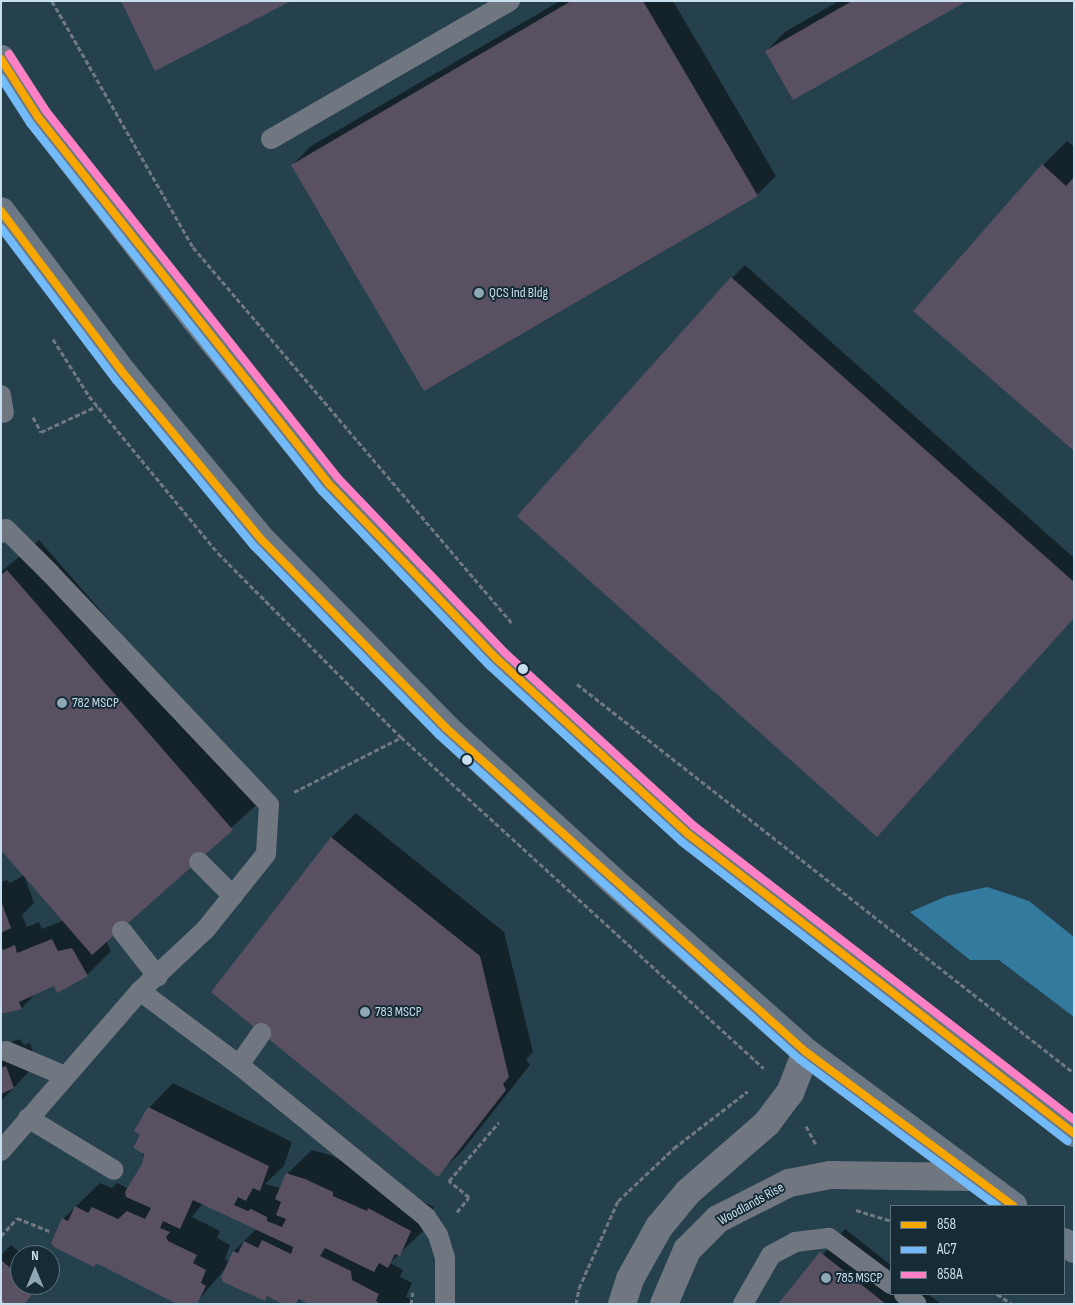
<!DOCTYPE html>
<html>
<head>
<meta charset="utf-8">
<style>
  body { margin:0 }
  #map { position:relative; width:1075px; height:1305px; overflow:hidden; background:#26414e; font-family:"Sofia Sans Condensed",sans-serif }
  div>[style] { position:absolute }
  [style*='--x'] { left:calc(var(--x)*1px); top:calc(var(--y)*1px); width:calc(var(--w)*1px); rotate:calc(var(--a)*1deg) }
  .water>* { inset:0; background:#327a9e }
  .shadow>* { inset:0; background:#0007 }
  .building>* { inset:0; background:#595061 }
  .path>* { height:3px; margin-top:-1.5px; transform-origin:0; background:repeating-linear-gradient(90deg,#707981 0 5px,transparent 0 7.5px) }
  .service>* { height:20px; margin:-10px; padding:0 10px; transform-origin:10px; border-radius:10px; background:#717781 }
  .minor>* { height:28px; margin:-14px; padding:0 14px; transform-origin:14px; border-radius:14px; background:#717781 }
  .primary>* { height:28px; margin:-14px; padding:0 14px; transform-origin:14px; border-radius:14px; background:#6c7884 }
  .bus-1>* { height:8px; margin:-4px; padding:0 4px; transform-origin:4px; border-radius:4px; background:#f7a600 }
  .bus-2>* { height:8px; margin:-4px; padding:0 4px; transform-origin:4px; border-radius:4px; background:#73baf8 }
  .bus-3>* { height:8px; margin:-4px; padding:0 4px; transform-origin:4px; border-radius:4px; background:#ff80c5 }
  .dots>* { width:14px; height:14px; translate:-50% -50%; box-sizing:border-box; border:2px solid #172b36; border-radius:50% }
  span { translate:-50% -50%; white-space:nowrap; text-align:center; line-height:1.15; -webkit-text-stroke:4px #172b36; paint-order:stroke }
  .poi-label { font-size:14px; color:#c7dfee }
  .left { translate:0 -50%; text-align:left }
  .street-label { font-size:14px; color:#c7dfee }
  .frame { position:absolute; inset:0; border:2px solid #c7dfee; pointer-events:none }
  .legend { position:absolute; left:890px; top:1205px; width:175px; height:90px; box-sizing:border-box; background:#172b36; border:1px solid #5d7380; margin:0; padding:6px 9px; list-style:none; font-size:15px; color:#c7dfee }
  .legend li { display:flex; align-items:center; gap:10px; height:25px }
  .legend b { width:25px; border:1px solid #5d7380 }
  .north { position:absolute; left:10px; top:1245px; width:50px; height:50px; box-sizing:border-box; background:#172b36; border:1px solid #5d7380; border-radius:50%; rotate:0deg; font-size:14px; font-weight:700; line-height:20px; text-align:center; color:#c7dfee }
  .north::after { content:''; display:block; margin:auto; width:18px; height:22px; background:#8fa8b6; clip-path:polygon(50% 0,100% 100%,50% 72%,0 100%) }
</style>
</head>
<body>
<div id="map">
  <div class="water">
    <i style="clip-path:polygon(987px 887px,1029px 901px,1074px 937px,1074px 1017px,999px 960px,970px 960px,910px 912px,947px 896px)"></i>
  </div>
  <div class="shadow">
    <i style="clip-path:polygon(560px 1px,673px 1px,776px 176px,757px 195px,292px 165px,311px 146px)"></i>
    <i style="clip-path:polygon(839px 1px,965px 1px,766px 51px,785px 32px)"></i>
    <i style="clip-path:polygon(1067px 141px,1074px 147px,1074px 449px,1043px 165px)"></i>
    <i style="clip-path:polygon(745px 265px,1074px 558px,1074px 617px,732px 278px)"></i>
    <i style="clip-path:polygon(39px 540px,264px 798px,106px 941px,111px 951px,87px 975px,37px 992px,22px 1008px,1px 1014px,1px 882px,7px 880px,10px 883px,24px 875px,34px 903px,22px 915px,27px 927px,39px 922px,42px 929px,64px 920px,1px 848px,1px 572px)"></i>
    <i style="clip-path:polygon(356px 813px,504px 932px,533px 1052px,526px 1059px,530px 1065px,462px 1151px,438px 1175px,212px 992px,332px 837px)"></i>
    <i style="clip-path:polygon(19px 1039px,24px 1045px,30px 1043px,37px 1063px,1px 1101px,1px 1043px,2px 1046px)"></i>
    <i style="clip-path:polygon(evenodd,173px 1083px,292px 1142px,284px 1166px,265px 1184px,281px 1188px,287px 1174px,312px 1150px,330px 1155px,434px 1207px,424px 1230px,390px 1263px,403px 1270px,400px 1277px,412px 1283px,406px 1297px,412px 1300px,410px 1304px,312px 1304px,301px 1299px,296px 1304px,286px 1304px,268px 1296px,265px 1299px,225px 1269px,195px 1304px,97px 1262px,94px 1266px,63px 1219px,100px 1183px,112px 1188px,117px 1183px,129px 1189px,143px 1165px,142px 1134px,149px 1108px,173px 1083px,203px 1203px,257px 1228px,234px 1251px,229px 1261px,225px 1259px,230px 1245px,217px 1238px,220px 1231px,192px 1217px,203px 1203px)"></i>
    <i style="clip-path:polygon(845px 1229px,891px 1265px,891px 1294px,928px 1294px,941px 1304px,780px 1304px)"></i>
    <i style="clip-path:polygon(11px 1245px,23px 1255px,20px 1255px,20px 1285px,41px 1285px,25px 1304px,1px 1304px,1px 1255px)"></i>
  </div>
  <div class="building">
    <i style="clip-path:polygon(121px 1px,291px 1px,155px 71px)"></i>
    <i style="clip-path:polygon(571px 1px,643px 1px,758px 196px,424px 391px,291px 165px)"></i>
    <i style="clip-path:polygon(852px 1px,967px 1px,793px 100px,765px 51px)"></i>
    <i style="clip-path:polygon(1042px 164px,1066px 186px,1074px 177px,1074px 451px,913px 311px)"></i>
    <i style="clip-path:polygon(731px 277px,1074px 582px,1074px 618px,877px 837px,517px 516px)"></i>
    <i style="clip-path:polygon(7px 570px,233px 830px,92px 955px,1px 850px,1px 575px)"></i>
    <i style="clip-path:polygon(331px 837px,480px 956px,509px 1077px,503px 1084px,506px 1090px,438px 1177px,211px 992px)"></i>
    <i style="clip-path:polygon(1px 901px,11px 928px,1px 933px)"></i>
    <i style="clip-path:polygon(52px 939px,58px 951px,72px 948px,88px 976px,57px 993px,54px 986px,19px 1002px,22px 1009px,1px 1014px,1px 946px,3px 950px,15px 945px,17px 953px)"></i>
    <i style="clip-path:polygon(6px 1066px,14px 1088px,1px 1094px,1px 1068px)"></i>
    <i style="clip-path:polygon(148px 1107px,269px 1166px,260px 1191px,253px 1188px,246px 1201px,238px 1197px,234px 1205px,248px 1211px,251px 1209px,267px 1217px,267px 1221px,282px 1227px,286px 1219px,276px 1215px,281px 1202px,275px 1199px,286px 1173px,305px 1179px,333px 1192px,333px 1196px,367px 1211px,368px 1208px,411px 1231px,400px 1256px,395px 1254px,388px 1268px,379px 1263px,374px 1272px,325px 1248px,320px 1256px,351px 1271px,352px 1280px,379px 1294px,376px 1301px,381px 1304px,309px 1304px,299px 1299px,296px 1304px,283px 1304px,267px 1296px,265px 1301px,223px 1282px,221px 1277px,233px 1251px,238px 1253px,244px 1241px,258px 1248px,262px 1240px,291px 1254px,293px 1247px,193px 1200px,180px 1229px,163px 1221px,160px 1228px,170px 1232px,166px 1237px,168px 1241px,197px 1255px,193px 1263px,206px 1270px,201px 1283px,206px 1286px,197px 1304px,177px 1304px,96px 1263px,94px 1267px,54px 1247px,51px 1243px,62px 1218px,68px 1221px,75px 1206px,88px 1213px,92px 1207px,118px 1219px,127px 1211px,145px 1219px,151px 1208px,126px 1197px,125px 1192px,142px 1164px,144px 1154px,133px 1148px,140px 1135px,134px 1131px)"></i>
    <i style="clip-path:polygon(820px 1252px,886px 1304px,778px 1304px)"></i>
    <i style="clip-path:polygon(1px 1260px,20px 1276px,20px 1285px,30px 1285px,36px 1290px,25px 1304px,1px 1304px)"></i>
  </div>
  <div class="path">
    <i style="--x:52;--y:1;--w:284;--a:60.2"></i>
    <i style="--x:193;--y:247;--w:494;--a:49.7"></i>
    <i style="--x:53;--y:339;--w:67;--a:57.7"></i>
    <i style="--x:89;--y:396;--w:203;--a:50.6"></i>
    <i style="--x:218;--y:553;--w:260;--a:45.2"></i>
    <i style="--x:401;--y:737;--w:491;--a:42.4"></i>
    <i style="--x:33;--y:417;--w:17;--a:62"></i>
    <i style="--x:41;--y:432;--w:62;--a:-24.9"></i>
    <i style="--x:577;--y:684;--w:631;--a:38.05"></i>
    <i style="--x:294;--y:792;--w:121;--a:-27"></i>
    <i style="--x:806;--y:1126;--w:21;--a:62"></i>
    <i style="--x:856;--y:1210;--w:37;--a:17"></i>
    <i style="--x:457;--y:1212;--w:19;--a:-51"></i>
    <i style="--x:469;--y:1197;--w:26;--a:-141"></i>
    <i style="--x:449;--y:1181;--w:77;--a:-49.7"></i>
    <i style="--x:1;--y:1236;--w:24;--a:-48"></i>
    <i style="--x:17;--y:1218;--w:35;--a:22"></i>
    <i style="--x:997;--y:1294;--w:18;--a:34"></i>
    <i style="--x:1;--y:1301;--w:4;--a:45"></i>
    <i style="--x:411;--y:1304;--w:12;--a:-81"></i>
    <i style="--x:576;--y:1304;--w:16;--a:-79"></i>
    <i style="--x:579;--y:1288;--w:95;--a:-65.9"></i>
    <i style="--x:618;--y:1201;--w:77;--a:-43.4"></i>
    <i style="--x:674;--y:1148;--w:93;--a:-37.6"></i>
  </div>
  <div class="service">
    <i style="--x:271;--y:139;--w:276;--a:-30"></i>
    <i style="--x:1;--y:395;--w:18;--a:81"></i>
    <i style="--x:1;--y:533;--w:6;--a:-39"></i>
    <i style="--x:6;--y:529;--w:61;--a:45"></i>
    <i style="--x:49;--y:572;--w:320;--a:46.6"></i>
    <i style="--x:269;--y:805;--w:49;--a:93.5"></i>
    <i style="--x:266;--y:854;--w:96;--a:128.7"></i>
    <i style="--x:206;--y:929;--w:91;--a:136.8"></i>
    <i style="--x:140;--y:991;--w:212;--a:131"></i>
    <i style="--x:199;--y:862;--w:48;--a:45"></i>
    <i style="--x:122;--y:931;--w:58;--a:52"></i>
    <i style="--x:140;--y:991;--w:124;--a:36.8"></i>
    <i style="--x:239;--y:1065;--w:241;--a:39.1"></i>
    <i style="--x:426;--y:1217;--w:22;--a:56"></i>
    <i style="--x:438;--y:1235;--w:24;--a:73"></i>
    <i style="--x:445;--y:1258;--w:46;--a:90"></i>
    <i style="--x:6;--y:1051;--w:64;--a:23"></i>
    <i style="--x:239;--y:1065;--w:39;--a:-55"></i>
    <i style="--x:28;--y:1118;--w:100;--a:31.2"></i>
    <i style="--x:904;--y:1294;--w:16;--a:38"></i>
    <i style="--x:743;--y:1304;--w:56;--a:-60.3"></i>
    <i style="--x:771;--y:1255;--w:27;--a:-28"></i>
    <i style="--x:795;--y:1242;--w:34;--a:-7"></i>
    <i style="--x:829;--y:1238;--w:77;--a:36.6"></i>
  </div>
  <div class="minor">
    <i style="--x:622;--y:1304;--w:26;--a:-72"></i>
    <i style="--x:630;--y:1279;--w:60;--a:-60.9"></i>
    <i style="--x:659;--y:1227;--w:45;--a:-50.4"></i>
    <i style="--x:688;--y:1192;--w:105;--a:-41.1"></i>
    <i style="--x:767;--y:1123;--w:38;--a:-53"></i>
    <i style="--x:790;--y:1093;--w:44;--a:-68.7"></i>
    <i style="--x:664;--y:1304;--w:59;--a:-66.9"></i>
    <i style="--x:687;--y:1250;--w:44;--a:-45"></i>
    <i style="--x:718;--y:1219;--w:80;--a:-26.9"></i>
    <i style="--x:789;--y:1183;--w:42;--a:-11"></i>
    <i style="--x:830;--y:1175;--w:142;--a:0.8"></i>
  </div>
  <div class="primary">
    <i style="--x:1;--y:59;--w:69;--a:57.5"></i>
    <i style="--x:38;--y:117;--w:257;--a:52.1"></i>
    <i style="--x:196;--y:320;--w:213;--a:50.9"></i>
    <i style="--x:330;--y:485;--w:241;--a:46.2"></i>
    <i style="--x:497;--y:659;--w:259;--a:42.5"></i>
    <i style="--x:688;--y:834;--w:488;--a:37.8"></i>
    <i style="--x:1;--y:211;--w:204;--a:53"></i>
    <i style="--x:124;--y:374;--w:216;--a:50.3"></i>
    <i style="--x:262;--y:540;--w:263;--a:45.6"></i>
    <i style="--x:446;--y:728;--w:240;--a:42.5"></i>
    <i style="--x:623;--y:890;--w:244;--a:41.5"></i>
    <i style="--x:806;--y:1052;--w:258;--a:36.6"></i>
    <i style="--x:1064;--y:1242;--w:12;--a:35"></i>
  </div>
  <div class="bus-1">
    <i style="--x:1;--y:59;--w:69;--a:57.5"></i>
    <i style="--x:38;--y:117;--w:470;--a:51.6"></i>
    <i style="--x:330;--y:485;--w:241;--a:46.2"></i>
    <i style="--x:497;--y:659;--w:259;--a:42.5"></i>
    <i style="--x:688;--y:834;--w:488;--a:37.8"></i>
    <i style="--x:1;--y:211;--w:204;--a:53"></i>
    <i style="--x:124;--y:374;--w:216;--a:50.3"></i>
    <i style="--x:262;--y:540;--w:263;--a:45.6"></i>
    <i style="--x:446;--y:728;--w:484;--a:42"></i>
    <i style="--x:806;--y:1052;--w:258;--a:36.6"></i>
  </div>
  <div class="bus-2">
    <i style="--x:1;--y:78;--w:54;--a:57.2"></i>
    <i style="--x:30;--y:123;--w:470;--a:51.6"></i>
    <i style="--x:322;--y:491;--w:243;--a:46.2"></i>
    <i style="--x:490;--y:666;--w:260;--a:42.5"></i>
    <i style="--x:682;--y:842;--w:488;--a:37.8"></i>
    <i style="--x:1;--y:228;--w:191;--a:52.9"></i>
    <i style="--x:116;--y:380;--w:216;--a:50.3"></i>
    <i style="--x:254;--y:546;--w:264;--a:45.6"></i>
    <i style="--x:439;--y:735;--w:484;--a:42"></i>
    <i style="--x:799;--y:1059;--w:247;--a:36.6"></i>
  </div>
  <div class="bus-3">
    <i style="--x:9;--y:54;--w:68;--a:57"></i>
    <i style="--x:46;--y:111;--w:469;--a:51.5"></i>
    <i style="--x:338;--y:478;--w:240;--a:46.3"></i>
    <i style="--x:504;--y:652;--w:258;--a:42.5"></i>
    <i style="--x:694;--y:826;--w:480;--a:37.7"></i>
  </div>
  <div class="dots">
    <i style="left:479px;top:293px;background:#8fa8b6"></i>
    <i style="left:523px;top:669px;background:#c7dfee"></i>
    <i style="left:62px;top:703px;background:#8fa8b6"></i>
    <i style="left:467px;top:760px;background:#c7dfee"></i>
    <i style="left:365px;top:1012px;background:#8fa8b6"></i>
    <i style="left:826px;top:1278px;background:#8fa8b6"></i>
  </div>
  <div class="poi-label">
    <span class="left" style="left:489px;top:293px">QCS Ind Bldg</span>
    <span class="left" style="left:72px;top:703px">782 MSCP</span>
    <span class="left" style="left:375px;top:1012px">783 MSCP</span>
    <span class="left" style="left:836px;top:1278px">785 MSCP</span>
  </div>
  <div class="street-label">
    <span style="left:751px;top:1204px;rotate:-29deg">Woodlands Rise</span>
  </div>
  <div class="frame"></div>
  <ul class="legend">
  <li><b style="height:6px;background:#f7a600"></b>858</li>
  <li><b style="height:6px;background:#73baf8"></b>AC7</li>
  <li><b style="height:6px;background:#ff80c5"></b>858A</li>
  </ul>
  <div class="north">N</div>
</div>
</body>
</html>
